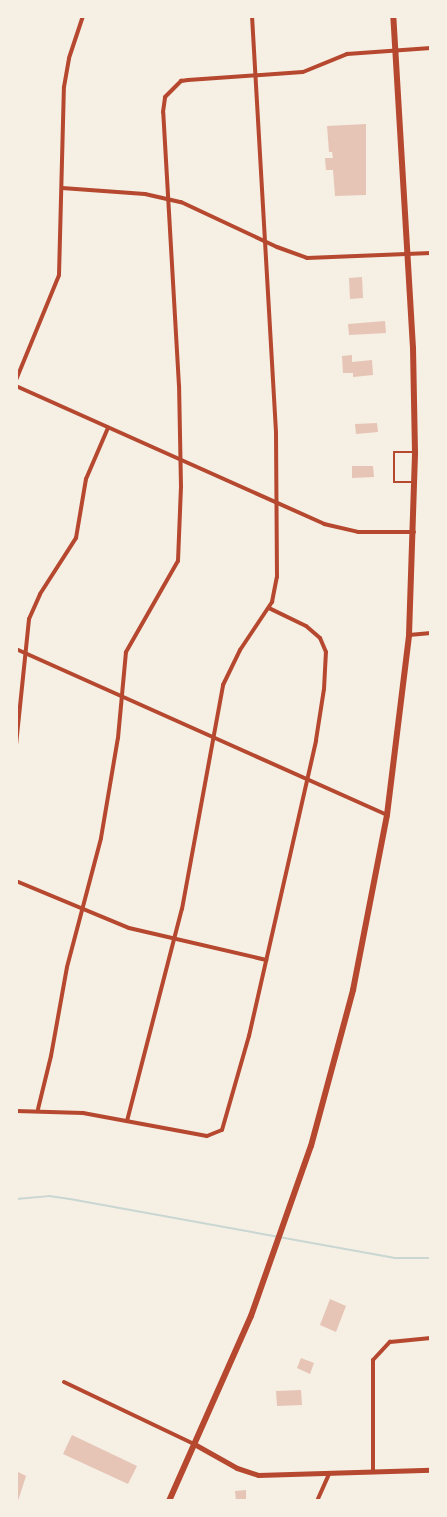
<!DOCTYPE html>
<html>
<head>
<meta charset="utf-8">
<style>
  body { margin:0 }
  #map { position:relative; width:447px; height:1517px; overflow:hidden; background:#f6efe4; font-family:"IBM Plex Sans",sans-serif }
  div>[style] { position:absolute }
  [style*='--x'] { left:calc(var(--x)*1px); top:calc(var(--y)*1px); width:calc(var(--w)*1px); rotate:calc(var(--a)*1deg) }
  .stream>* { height:2px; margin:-1px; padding:0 1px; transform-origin:1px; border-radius:1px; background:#c9d6d2 }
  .building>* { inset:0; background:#e6c5b7 }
  .service>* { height:2px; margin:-1px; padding:0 1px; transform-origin:1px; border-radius:1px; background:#b5482f }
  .minor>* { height:4px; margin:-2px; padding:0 2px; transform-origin:2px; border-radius:2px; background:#b5482f }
  .tertiary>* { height:5px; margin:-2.5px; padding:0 2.5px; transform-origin:2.5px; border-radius:2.5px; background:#b5482f }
  .trunk>* { height:6px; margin:-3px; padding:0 3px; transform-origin:3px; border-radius:3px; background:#b5482f }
  span { translate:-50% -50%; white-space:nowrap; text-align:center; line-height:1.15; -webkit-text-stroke:4px #f6efe4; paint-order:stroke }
  .frame { position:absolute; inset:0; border:18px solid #f6efe4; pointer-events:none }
</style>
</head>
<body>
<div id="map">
  <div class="stream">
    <i style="--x:16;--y:1199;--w:33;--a:-5"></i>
    <i style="--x:49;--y:1196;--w:21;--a:8"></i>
    <i style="--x:70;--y:1199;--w:329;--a:10.3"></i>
    <i style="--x:394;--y:1258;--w:37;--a:0"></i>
  </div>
  <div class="building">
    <i style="clip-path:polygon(366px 124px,366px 195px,335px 196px,333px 170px,326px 170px,325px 158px,333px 158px,332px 152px,329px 152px,327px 126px)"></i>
    <i style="clip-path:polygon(362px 277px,363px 298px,350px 299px,349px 278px)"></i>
    <i style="clip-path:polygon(385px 321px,386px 333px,349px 335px,348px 324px)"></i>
    <i style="clip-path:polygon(352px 355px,352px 362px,372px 360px,373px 375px,353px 377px,353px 373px,343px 373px,342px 356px)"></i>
    <i style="clip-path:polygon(377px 423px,378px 432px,356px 434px,355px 424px)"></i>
    <i style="clip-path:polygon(352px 466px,373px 466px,374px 477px,352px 478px)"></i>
    <i style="clip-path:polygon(330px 1299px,346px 1306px,336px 1332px,320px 1325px)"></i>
    <i style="clip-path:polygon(301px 1358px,314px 1363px,310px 1374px,297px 1368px)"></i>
    <i style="clip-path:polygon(301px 1390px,302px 1405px,277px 1406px,276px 1391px)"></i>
    <i style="clip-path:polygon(72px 1435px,137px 1466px,128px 1484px,63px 1454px)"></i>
    <i style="clip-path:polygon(16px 1471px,26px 1476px,18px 1501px,16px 1500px)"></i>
    <i style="clip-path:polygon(246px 1490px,246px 1501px,236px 1501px,235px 1491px)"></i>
  </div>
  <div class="service">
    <i style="--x:413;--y:452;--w:19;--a:180"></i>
    <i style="--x:394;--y:452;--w:30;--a:90"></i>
    <i style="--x:394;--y:482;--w:19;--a:0"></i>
  </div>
  <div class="minor">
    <i style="--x:62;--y:188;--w:83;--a:4.1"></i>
    <i style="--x:145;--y:194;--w:37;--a:13"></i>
    <i style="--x:181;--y:202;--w:106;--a:25.1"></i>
    <i style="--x:277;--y:247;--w:32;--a:20"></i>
    <i style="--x:307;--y:258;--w:124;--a:-2.3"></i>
    <i style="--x:16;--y:380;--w:113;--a:-67.7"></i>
    <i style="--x:59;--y:275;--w:188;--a:-88.5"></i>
    <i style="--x:64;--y:87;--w:29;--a:-80"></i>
    <i style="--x:69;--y:58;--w:44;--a:-71.6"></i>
    <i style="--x:16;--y:386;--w:338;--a:24.1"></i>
    <i style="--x:324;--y:524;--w:35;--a:13"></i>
    <i style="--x:358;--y:532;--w:56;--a:0"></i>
    <i style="--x:409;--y:635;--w:22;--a:-5"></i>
    <i style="--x:16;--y:649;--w:406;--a:24.1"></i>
    <i style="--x:16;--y:745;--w:127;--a:-84.1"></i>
    <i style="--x:29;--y:619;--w:27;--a:-66"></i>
    <i style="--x:40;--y:594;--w:67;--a:-57.3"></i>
    <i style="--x:76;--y:538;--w:60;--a:-80.4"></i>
    <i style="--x:86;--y:479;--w:56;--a:-66.7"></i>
    <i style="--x:16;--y:881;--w:122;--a:22.6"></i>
    <i style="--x:129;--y:928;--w:141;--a:13.1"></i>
    <i style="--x:38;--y:1109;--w:55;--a:-76.2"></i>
    <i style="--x:51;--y:1056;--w:90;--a:-79.8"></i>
    <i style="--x:67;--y:967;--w:133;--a:-75.2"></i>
    <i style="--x:101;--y:838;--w:101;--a:-80.4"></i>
    <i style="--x:118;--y:738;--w:86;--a:-84.7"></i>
    <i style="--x:126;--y:652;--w:105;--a:-60.3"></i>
    <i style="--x:178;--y:561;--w:74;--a:-87.7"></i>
    <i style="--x:181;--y:487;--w:101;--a:-91.1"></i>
    <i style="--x:179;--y:386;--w:274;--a:-93.3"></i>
    <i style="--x:163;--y:112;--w:15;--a:-82"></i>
    <i style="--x:165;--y:97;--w:23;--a:-45"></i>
    <i style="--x:181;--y:81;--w:7;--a:-8"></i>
    <i style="--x:188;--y:80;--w:115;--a:-4"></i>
    <i style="--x:303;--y:72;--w:48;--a:-22.2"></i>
    <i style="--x:347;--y:54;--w:84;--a:-4.1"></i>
    <i style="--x:16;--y:1111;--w:67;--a:1.7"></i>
    <i style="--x:83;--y:1113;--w:126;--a:10.5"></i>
    <i style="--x:207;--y:1136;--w:16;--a:-22"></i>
    <i style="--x:222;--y:1130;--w:98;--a:-74"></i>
    <i style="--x:249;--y:1036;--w:303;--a:-77.2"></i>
    <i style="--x:316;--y:740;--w:52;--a:-81.1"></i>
    <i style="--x:324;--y:689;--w:37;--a:-87"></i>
    <i style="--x:326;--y:652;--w:15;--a:-113"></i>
    <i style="--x:320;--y:638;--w:18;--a:-139"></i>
    <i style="--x:306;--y:626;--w:41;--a:-154.1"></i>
    <i style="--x:127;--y:1121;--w:219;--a:-75.5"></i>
    <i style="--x:182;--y:909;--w:228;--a:-79.6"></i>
    <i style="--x:223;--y:685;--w:39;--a:-64"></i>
    <i style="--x:240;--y:650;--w:58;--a:-56.3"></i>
    <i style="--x:272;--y:602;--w:25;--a:-79"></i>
    <i style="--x:277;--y:577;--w:145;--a:-90.4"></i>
    <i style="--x:276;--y:432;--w:417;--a:-93.3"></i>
    <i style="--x:64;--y:1382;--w:144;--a:25.5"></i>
    <i style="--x:373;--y:1471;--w:111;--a:-90"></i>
    <i style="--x:373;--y:1360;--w:25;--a:-47"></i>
    <i style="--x:390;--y:1342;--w:41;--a:-5.6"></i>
    <i style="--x:317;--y:1501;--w:30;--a:-66"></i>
  </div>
  <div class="tertiary">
    <i style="--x:196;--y:1445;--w:47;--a:29.3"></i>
    <i style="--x:237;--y:1468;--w:22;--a:18"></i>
    <i style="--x:258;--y:1475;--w:173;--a:-1.7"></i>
  </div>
  <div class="trunk">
    <i style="--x:169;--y:1501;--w:202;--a:-66.1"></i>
    <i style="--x:251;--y:1316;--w:180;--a:-70.6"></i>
    <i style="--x:311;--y:1146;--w:162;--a:-74.9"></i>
    <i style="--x:353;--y:990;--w:178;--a:-79"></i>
    <i style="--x:387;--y:815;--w:181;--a:-83"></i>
    <i style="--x:409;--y:635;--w:183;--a:-88.1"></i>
    <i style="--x:415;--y:452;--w:104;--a:-91.1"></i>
    <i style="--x:413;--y:348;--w:333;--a:-93.4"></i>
  </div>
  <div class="frame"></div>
</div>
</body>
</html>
